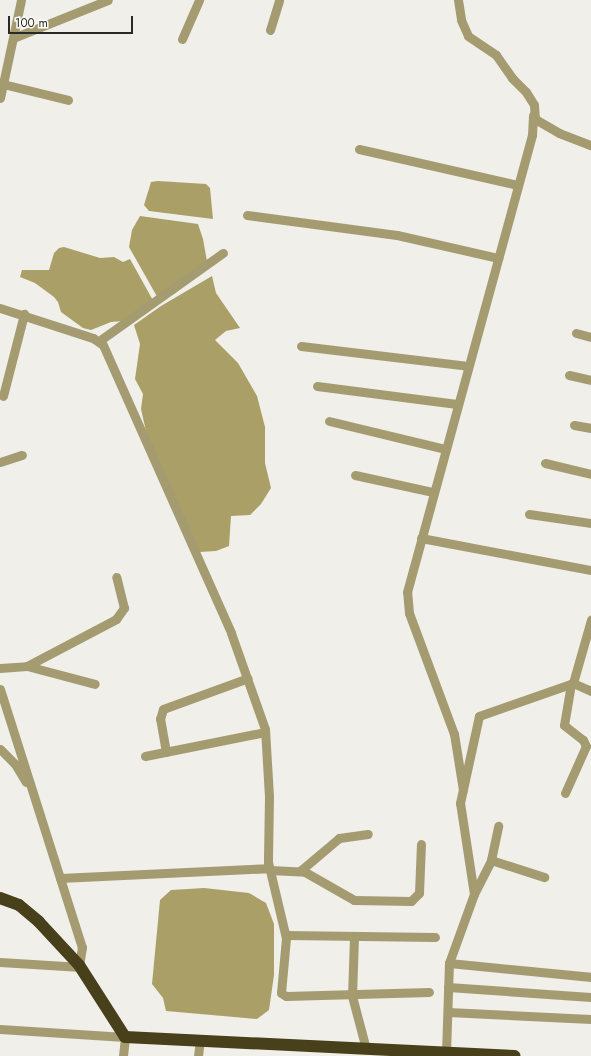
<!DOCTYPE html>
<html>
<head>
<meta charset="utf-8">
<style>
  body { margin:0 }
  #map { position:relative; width:591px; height:1056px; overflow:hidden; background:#f0efe9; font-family:Jost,sans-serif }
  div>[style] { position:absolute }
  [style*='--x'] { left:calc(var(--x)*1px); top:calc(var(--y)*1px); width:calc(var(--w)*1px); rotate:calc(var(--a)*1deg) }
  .water>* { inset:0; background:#aa9f66 }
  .minor>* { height:9px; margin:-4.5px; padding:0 4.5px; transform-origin:4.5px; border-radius:4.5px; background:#a49c70 }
  .highway>* { height:12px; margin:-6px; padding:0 6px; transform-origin:6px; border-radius:6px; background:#47401b }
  span { translate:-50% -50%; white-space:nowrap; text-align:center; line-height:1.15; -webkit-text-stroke:3px #fdfcf6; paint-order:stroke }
  .scale { position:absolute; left:8px; top:16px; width:125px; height:18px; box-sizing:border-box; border:2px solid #292927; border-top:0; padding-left:5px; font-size:12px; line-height:14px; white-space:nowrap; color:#292927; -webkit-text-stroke:3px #fdfcf6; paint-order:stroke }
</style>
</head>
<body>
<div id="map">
  <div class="water">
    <i style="clip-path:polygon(158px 181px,206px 184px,210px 188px,213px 219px,149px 211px,144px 205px,151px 182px)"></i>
    <i style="clip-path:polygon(140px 216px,198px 224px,203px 239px,208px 267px,174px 294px,159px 300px,129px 247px,132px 230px)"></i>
    <i style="clip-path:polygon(64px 247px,100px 258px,114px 257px,123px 262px,130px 259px,155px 304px,123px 321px,111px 322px,91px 330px,83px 328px,61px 312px,58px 302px,54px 297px,35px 283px,20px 277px,22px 270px,49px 270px,54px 253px,59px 248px)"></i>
    <i style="clip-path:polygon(212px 276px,216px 293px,240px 328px,226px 331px,215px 340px,238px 363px,257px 396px,265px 427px,265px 463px,271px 488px,261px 504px,250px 515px,231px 516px,229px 546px,216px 551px,199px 552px,148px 440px,141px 409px,143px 394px,135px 379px,140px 344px,134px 325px,161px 306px)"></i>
    <i style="clip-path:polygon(204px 888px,249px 893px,266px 903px,274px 924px,274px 975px,269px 1010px,257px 1019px,166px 1011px,163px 998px,152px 984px,160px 900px,171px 890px)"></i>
  </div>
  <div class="minor">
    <i style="--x:458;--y:0;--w:20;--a:81"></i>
    <i style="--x:461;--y:20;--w:17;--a:66"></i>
    <i style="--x:468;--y:36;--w:34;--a:34"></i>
    <i style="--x:496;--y:55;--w:28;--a:55"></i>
    <i style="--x:512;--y:78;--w:20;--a:45"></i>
    <i style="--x:526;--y:92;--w:15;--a:58"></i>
    <i style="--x:534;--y:105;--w:14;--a:86"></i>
    <i style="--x:535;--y:119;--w:28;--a:30"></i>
    <i style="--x:559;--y:133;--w:34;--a:21"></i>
    <i style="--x:270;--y:30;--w:31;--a:-73"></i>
    <i style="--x:13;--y:38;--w:102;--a:-21.8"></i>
    <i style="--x:182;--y:39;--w:43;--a:-66.4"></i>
    <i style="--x:3;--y:84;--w:67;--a:13.8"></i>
    <i style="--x:0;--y:98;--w:100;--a:-77.9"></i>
    <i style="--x:359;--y:149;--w:163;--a:12.8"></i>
    <i style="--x:247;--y:215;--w:151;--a:7.6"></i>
    <i style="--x:397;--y:235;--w:104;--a:12.8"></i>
    <i style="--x:0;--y:308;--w:98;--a:17.9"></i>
    <i style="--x:93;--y:338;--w:12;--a:35"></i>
    <i style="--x:103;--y:345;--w:315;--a:66"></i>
    <i style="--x:231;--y:633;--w:102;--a:70.5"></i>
    <i style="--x:265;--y:729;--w:67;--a:86.6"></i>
    <i style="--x:269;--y:796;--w:66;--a:90.9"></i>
    <i style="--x:268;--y:862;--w:78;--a:76.7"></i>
    <i style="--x:286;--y:938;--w:55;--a:95.2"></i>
    <i style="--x:281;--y:993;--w:6;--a:31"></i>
    <i style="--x:286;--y:996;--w:143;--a:-1.6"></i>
    <i style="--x:576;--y:333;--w:16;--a:15"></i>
    <i style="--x:99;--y:341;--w:152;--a:-35.4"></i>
    <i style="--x:301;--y:346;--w:168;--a:6.8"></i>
    <i style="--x:569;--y:375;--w:23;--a:13"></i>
    <i style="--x:317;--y:386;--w:141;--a:7.3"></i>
    <i style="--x:3;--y:396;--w:85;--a:-75.6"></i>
    <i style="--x:329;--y:421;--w:119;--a:13.6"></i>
    <i style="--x:574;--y:425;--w:17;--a:10"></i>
    <i style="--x:0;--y:462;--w:23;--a:-18"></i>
    <i style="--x:545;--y:463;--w:47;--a:13.4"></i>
    <i style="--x:355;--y:475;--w:80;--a:12.3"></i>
    <i style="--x:529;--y:514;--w:63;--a:8.3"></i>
    <i style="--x:421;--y:538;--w:173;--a:10.7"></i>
    <i style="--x:27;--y:666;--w:101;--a:-27.8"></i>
    <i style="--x:116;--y:619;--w:14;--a:-54"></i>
    <i style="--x:124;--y:608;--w:32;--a:-104"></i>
    <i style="--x:0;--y:668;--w:27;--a:-4"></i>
    <i style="--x:27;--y:666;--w:70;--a:14.8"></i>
    <i style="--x:573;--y:683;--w:20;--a:24"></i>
    <i style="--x:0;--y:689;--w:271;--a:72.4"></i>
    <i style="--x:82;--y:947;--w:18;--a:99"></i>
    <i style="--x:0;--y:749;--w:21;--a:45"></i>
    <i style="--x:15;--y:764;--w:21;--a:59"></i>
    <i style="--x:166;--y:752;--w:34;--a:-100"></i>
    <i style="--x:160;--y:719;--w:10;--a:-73"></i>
    <i style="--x:163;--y:709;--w:90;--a:-20"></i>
    <i style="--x:145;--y:756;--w:122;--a:-11.3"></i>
    <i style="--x:463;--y:790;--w:57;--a:-99.1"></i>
    <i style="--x:454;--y:734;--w:129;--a:-110.4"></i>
    <i style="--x:409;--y:613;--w:21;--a:-95"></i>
    <i style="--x:407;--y:592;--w:474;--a:-74.7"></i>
    <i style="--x:532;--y:135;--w:20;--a:-87"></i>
    <i style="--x:565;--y:793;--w:51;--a:-65.9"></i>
    <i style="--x:586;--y:746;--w:7;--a:-117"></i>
    <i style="--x:583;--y:740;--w:24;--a:-142"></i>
    <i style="--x:564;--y:725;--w:42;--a:-80.3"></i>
    <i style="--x:491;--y:860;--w:56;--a:17.8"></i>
    <i style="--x:270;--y:870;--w:35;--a:3"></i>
    <i style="--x:305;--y:872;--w:56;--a:29.7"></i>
    <i style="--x:354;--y:900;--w:57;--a:1"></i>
    <i style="--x:411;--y:901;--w:11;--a:-45"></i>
    <i style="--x:419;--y:893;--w:49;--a:-87.7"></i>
    <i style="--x:300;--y:871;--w:51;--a:-40.2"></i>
    <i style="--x:339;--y:838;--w:29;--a:-8"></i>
    <i style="--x:60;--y:878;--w:209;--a:-2.7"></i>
    <i style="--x:474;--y:894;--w:38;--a:-63"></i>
    <i style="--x:491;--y:860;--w:35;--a:-78"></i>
    <i style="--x:286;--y:935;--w:149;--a:0.8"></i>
    <i style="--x:354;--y:937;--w:59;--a:91.9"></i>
    <i style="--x:352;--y:996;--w:55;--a:75.2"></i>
    <i style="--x:0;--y:962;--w:81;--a:3.5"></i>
    <i style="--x:449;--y:963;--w:143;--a:5.6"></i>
    <i style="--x:448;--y:987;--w:143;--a:4"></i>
    <i style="--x:448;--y:1012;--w:143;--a:2.8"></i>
    <i style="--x:0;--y:1029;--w:125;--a:3.7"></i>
    <i style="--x:125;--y:1037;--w:19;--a:96"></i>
    <i style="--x:446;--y:1053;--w:90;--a:-88.1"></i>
    <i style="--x:449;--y:963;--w:73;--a:-70.1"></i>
    <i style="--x:474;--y:894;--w:92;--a:-98.7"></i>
    <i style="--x:460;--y:803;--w:89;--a:-77.7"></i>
    <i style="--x:479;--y:716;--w:100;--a:-19.3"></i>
    <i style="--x:573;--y:683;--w:66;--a:-74.1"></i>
    <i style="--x:198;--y:1056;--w:16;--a:-83"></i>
  </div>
  <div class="highway">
    <i style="--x:0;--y:898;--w:20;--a:20"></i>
    <i style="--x:19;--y:905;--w:26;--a:40"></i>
    <i style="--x:39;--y:922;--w:59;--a:47.1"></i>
    <i style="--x:79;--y:965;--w:85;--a:57.4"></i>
    <i style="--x:125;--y:1037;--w:390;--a:2.8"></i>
  </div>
  <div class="scale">100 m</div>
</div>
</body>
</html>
